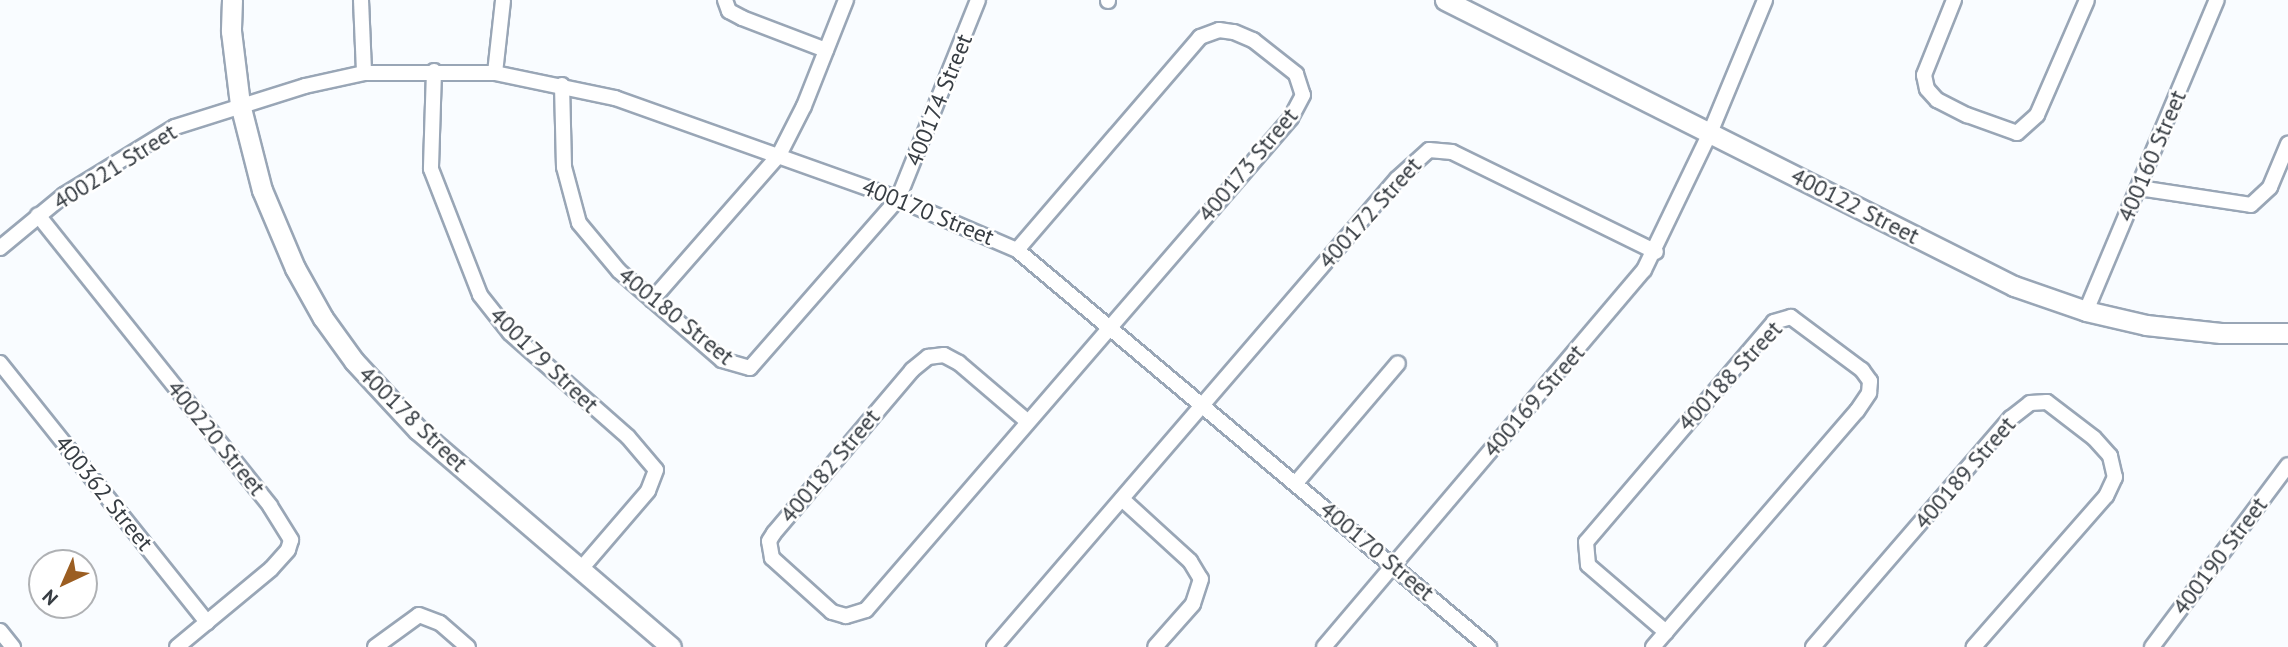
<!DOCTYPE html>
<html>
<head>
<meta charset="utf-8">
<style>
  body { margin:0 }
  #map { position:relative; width:2288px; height:647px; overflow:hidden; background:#f9fcff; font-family:"PT Sans",sans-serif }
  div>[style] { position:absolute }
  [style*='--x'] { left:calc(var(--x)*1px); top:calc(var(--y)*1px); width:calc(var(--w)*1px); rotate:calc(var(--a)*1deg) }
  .roads { filter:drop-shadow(2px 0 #99a6b6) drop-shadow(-2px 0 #99a6b6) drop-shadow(0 2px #99a6b6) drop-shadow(0 -2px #99a6b6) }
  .street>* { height:14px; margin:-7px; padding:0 7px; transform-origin:7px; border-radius:7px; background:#fff }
  .secondary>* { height:19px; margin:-9.5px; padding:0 9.5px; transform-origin:9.5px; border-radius:9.5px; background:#fff }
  span { translate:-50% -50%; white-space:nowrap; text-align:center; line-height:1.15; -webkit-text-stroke:5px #fff; paint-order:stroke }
  .street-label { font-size:23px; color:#373d43 }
  .north { position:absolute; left:28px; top:549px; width:70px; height:70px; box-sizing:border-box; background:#fff; border:2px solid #afb1b4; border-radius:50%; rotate:224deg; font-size:19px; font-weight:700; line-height:28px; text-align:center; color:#373d43 }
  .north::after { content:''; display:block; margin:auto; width:24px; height:32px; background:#9b5e22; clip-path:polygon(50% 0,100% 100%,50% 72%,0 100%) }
</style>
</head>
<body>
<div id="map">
  <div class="roads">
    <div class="street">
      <i style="--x:361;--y:0;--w:73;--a:87.6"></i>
      <i style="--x:725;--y:0;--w:12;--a:70"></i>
      <i style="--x:729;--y:11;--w:15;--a:28"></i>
      <i style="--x:742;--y:18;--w:90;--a:20.9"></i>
      <i style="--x:1954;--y:0;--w:81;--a:111.8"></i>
      <i style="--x:1924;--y:75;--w:14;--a:78"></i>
      <i style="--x:1927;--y:89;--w:15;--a:48"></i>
      <i style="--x:1937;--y:100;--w:34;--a:27"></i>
      <i style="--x:1967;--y:115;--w:53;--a:19.8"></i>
      <i style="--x:2017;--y:133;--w:27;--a:-42"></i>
      <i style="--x:2037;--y:115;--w:125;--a:-66.5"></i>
      <i style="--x:1108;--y:1;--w:1;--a:-90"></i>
      <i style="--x:434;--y:71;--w:98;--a:91.8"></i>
      <i style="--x:431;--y:169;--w:135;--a:68.7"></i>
      <i style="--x:480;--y:295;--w:48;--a:51.7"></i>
      <i style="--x:510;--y:333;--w:157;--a:41.4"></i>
      <i style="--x:628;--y:437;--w:43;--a:49.7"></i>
      <i style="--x:656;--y:470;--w:22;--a:111"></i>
      <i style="--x:648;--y:491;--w:103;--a:130.7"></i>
      <i style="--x:495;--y:73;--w:73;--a:-83.7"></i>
      <i style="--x:562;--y:85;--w:82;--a:88.6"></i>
      <i style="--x:564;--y:167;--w:58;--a:75"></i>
      <i style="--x:579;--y:223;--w:62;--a:50.2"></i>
      <i style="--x:619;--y:271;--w:136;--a:40.8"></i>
      <i style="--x:722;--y:360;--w:29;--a:16"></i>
      <i style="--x:750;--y:368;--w:225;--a:-48.8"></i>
      <i style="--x:898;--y:199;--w:214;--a:-68.1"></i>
      <i style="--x:2139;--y:188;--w:113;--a:8.6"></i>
      <i style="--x:2251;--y:205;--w:26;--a:-43"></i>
      <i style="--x:2270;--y:187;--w:47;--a:-67.3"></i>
      <i style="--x:38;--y:215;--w:372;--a:51.4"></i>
      <i style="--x:270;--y:506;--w:40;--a:58"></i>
      <i style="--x:291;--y:540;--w:10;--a:107"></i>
      <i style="--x:288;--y:550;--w:25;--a:132"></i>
      <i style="--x:271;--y:569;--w:122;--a:140.3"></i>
      <i style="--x:0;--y:248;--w:83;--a:-39.6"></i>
      <i style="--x:64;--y:195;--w:130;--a:-31.5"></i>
      <i style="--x:175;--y:127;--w:136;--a:-17.5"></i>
      <i style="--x:305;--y:86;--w:60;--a:-12.4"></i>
      <i style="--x:364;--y:73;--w:131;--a:0"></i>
      <i style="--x:495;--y:73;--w:123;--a:11.8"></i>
      <i style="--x:615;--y:98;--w:300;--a:19.6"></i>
      <i style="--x:898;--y:199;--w:129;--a:23.2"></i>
      <i style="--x:1017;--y:250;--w:617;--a:40.07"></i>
      <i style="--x:1017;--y:250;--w:281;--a:-49.3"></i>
      <i style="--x:1200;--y:37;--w:20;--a:-20"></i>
      <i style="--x:1219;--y:30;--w:15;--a:8"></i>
      <i style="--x:1234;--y:32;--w:21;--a:23"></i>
      <i style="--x:1253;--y:40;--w:55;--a:38.3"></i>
      <i style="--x:1296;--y:74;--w:22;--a:72"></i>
      <i style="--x:1303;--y:95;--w:26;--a:118"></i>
      <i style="--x:1291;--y:118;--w:650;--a:130.82"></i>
      <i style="--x:866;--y:610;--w:21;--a:163"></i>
      <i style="--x:846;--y:616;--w:15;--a:-164"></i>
      <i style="--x:832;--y:612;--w:81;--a:-138"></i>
      <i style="--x:772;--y:558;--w:17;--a:-100"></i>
      <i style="--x:769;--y:541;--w:9;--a:-58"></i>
      <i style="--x:774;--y:533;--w:214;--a:-49.7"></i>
      <i style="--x:912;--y:370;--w:21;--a:-39"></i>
      <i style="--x:928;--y:357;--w:16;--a:-7"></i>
      <i style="--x:944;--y:355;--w:17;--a:28"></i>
      <i style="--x:959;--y:363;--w:89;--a:40.5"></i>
      <i style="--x:652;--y:300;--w:193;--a:-48.8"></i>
      <i style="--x:779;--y:155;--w:55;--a:-63"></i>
      <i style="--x:804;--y:106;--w:114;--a:-68.4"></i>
      <i style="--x:2086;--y:311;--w:337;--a:-67.2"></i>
      <i style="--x:0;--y:363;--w:332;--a:51.4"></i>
      <i style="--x:1296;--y:483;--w:157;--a:-49.6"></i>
      <i style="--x:1122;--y:499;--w:92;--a:42.4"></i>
      <i style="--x:1190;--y:561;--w:21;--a:59"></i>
      <i style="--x:1201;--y:579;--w:26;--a:108"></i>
      <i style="--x:1193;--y:604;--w:57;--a:131.5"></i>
      <i style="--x:0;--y:631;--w:21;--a:51"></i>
      <i style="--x:375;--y:647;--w:54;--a:-36"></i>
      <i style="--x:419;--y:615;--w:22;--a:21"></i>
      <i style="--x:440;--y:623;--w:37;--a:41"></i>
      <i style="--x:994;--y:647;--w:618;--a:-49.27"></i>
      <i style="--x:1397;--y:179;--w:43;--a:-42.2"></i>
      <i style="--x:1429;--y:150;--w:23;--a:5"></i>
      <i style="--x:1452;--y:152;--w:227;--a:26.1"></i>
      <i style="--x:1324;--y:647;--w:494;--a:-49.7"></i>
      <i style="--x:1644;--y:270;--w:152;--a:-64.3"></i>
      <i style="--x:1710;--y:133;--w:144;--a:-67.5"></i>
      <i style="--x:1653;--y:647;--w:312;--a:-49.2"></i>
      <i style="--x:1857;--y:411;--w:22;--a:-56"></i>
      <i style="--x:1869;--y:393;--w:12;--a:-85"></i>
      <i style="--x:1870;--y:381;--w:14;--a:-126"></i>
      <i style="--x:1862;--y:370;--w:89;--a:-143.3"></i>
      <i style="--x:1791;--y:317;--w:18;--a:164"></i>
      <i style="--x:1774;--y:322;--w:289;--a:130.5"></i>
      <i style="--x:1586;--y:542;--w:23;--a:85"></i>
      <i style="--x:1588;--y:565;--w:103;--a:40.7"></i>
      <i style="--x:1813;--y:647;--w:303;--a:-49.2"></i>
      <i style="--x:2011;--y:418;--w:24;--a:-38"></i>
      <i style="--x:2030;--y:403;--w:17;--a:-3"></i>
      <i style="--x:2047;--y:402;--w:59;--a:37.5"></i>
      <i style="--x:2094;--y:438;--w:24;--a:48"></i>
      <i style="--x:2110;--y:456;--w:22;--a:77"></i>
      <i style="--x:2115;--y:477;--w:21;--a:115"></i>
      <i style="--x:2106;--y:496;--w:201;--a:131.2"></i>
      <i style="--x:2152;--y:647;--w:227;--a:-53.2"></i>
    </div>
    <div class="secondary">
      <i style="--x:232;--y:0;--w:31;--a:92"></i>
      <i style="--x:231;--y:31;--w:74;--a:83"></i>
      <i style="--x:240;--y:104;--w:89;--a:75.7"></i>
      <i style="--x:262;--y:190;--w:85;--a:67.1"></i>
      <i style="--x:295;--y:268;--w:57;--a:60.8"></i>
      <i style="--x:323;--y:318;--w:53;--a:54.2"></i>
      <i style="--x:354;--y:361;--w:94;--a:47.2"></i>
      <i style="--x:418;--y:430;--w:333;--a:40.6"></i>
      <i style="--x:1445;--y:0;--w:637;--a:26.69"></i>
      <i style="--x:2014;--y:286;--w:76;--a:19.1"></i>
      <i style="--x:2086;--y:311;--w:62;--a:13.1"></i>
      <i style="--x:2146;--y:325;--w:75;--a:6.1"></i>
      <i style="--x:2221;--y:333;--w:67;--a:0"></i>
    </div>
  </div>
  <div class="street-label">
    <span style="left:939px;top:100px;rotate:-68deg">400174 Street</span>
    <span style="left:2152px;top:156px;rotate:-67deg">400160 Street</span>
    <span style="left:1248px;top:165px;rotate:-50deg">400173 Street</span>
    <span style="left:115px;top:167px;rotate:-32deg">400221 Street</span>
    <span style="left:1855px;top:206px;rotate:27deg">400122 Street</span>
    <span style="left:928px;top:212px;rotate:22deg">400170 Street</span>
    <span style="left:1370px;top:213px;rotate:-48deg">400172 Street</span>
    <span style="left:676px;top:316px;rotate:39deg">400180 Street</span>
    <span style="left:544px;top:360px;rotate:44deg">400179 Street</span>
    <span style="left:1730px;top:376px;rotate:-47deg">400188 Street</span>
    <span style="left:1534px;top:401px;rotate:-49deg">400169 Street</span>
    <span style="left:413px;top:419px;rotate:44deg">400178 Street</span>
    <span style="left:216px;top:438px;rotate:51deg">400220 Street</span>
    <span style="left:830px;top:466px;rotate:-50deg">400182 Street</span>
    <span style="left:1965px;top:473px;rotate:-49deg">400189 Street</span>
    <span style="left:104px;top:493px;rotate:51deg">400362 Street</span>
    <span style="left:1377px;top:551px;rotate:40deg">400170 Street</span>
    <span style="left:2220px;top:556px;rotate:-53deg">400190 Street</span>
  </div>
  <div class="north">N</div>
</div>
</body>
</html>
